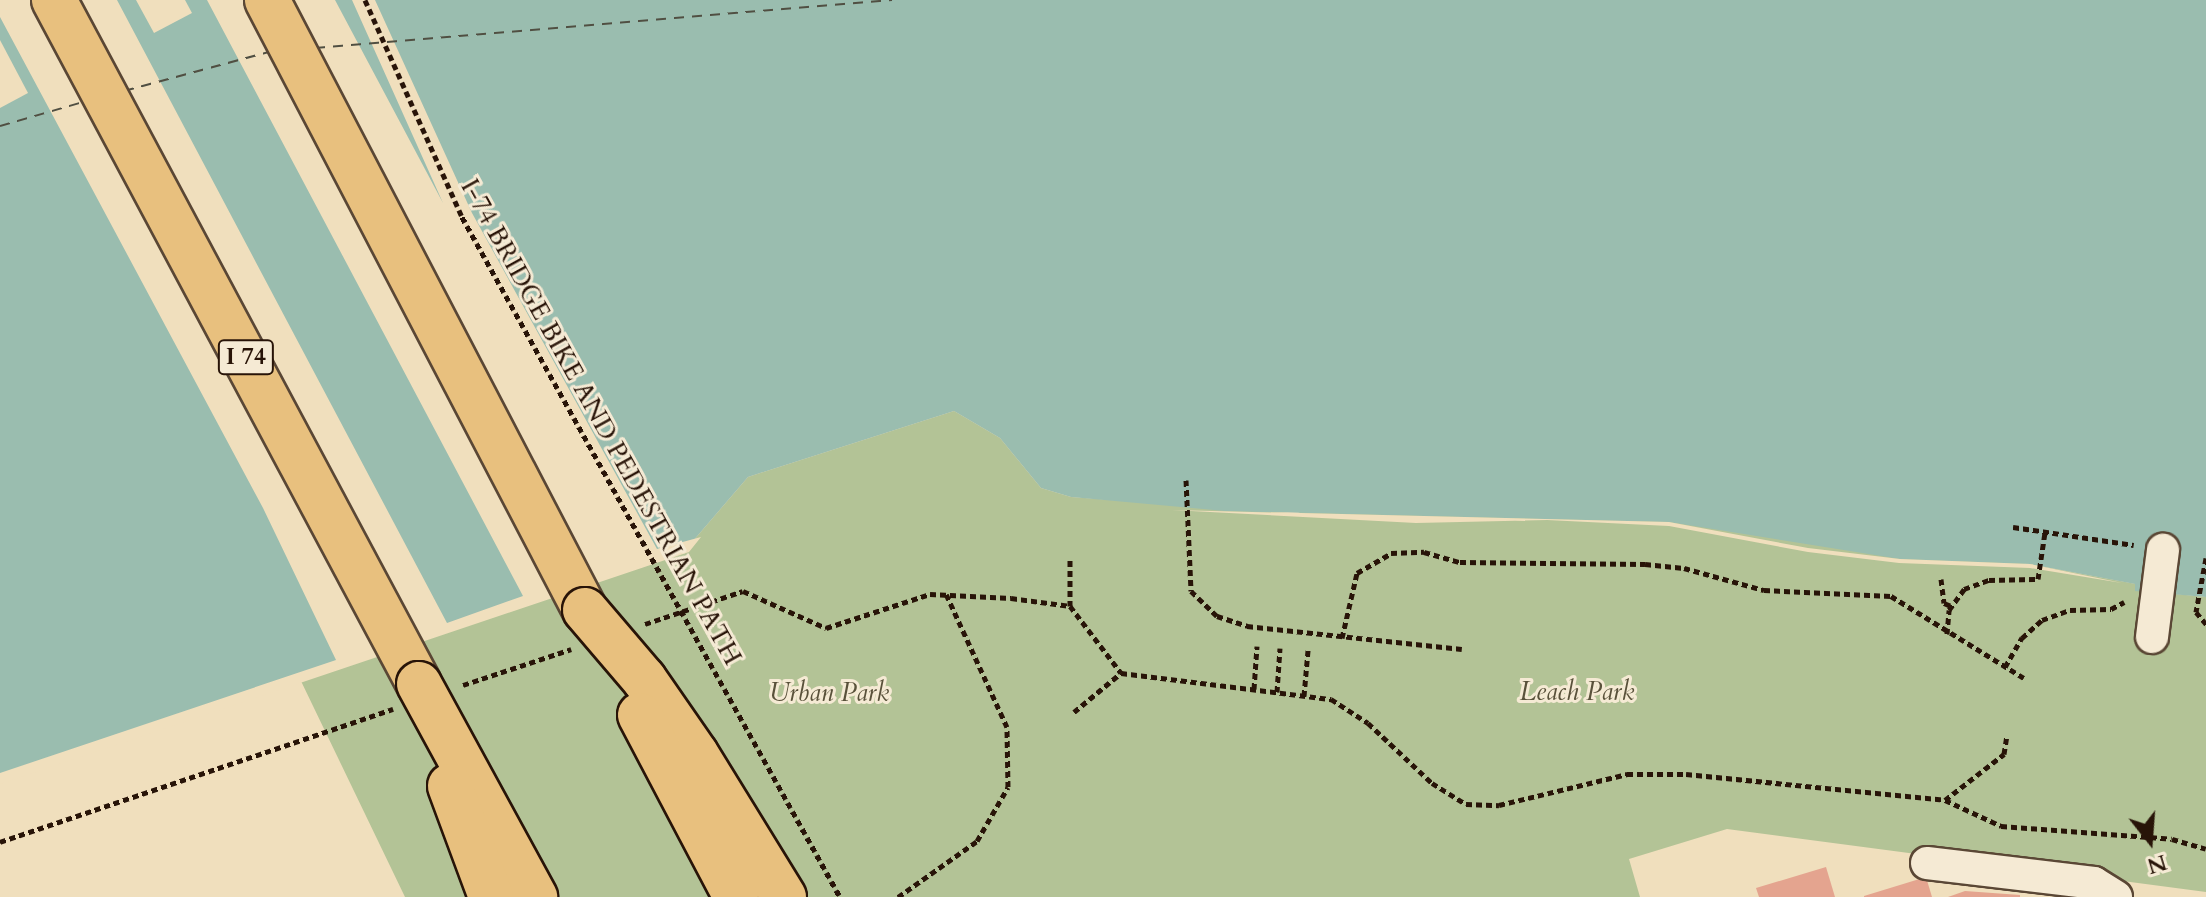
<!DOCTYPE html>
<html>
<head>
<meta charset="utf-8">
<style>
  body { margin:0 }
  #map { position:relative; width:2206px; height:897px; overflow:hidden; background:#f0dfbd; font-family:Cardo,serif }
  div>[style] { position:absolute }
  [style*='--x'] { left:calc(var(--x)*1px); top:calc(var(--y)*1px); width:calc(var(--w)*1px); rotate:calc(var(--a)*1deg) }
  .green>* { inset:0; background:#b3c396 }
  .water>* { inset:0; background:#9abdaf }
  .pier>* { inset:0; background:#f0dfbd }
  .ferry>* { height:2px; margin-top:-1px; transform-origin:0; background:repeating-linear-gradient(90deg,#504f42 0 10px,transparent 0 18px) }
  .building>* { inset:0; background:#e4a48f }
  .path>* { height:5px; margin-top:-2.5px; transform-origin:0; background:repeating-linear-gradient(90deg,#281408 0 6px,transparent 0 10px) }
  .roads { filter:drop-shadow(2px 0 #5a4735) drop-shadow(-2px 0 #5a4735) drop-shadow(0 2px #5a4735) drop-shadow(0 -2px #5a4735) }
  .minor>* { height:32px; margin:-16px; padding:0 16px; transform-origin:16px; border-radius:16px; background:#f5ead4 }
  .highway>* { height:44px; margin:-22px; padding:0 22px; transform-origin:22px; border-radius:22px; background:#e8c07e }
  .path-bridge>* { height:5px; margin-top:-2.5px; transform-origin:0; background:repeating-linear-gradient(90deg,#281408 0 6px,transparent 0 10px) }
  .bridges { filter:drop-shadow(2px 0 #281408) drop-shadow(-2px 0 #281408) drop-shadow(0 2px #281408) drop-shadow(0 -2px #281408) }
  .highway-bridge>* { height:44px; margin:-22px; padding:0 22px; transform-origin:22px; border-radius:22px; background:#e8c07e }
  span { translate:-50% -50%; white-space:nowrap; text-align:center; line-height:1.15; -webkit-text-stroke:6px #f5ead4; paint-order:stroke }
  .shield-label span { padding:2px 6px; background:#f5ead4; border:2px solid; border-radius:6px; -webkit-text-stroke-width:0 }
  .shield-label { font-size:24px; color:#281408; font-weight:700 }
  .street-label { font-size:26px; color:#281408 }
  .park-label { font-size:26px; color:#59513a; font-style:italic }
  .north { position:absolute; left:2110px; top:801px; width:80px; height:80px; -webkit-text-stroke:6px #f5ead4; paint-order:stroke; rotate:163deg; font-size:22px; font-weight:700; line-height:32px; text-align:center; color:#281408 }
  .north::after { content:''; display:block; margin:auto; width:28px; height:36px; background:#281408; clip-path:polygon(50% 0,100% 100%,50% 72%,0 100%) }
</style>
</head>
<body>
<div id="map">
  <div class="green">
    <i style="clip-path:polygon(954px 411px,1000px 438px,1041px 488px,1071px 497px,1302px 514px,1167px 445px,2030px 564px,2136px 584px,2135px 590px,2206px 597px,2206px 892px,1727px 829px,1629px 859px,1640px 897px,405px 897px,300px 679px,687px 548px,748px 477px)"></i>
  </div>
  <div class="water">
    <i style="clip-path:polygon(0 0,2206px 0,2206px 597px,2135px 591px,2135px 584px,2030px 564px,1900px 559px,1669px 522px,1225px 511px,1071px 497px,1041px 488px,1000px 438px,954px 411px,748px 477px,687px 548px,0 780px)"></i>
  </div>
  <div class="pier">
    <i style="clip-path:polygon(0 0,117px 0,447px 623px,523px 596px,207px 0,335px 0,443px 203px,352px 0,375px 0,472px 213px,657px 549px,701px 537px,689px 552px,0 784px,0 773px,336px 660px,263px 508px,0 17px)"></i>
    <i style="clip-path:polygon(136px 0,185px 0,192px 13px,154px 33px)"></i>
    <i style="clip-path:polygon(0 40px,28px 93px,0 108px)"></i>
    <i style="clip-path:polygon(1172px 510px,1669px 522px,1808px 548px,1900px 559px,2030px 564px,2122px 583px,2030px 568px,1899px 563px,1808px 552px,1669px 526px,1547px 520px,1416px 523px)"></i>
  </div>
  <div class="ferry">
    <i style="--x:315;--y:48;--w:579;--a:-4.76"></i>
    <i style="--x:124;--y:91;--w:150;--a:-15.1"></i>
    <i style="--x:0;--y:126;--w:86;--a:-16.1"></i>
  </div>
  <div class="building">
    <i style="clip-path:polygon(1826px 867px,1835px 897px,1759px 897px,1756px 888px)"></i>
    <i style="clip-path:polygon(1926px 877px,1932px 897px,1864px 897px,1864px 896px)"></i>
    <i style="clip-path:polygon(1965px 891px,2020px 895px,2020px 897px,1948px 897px)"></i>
  </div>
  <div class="path">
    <i style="--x:1186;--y:480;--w:111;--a:87.4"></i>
    <i style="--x:1191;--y:591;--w:36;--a:44"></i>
    <i style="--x:1217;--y:616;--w:32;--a:18"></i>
    <i style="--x:1247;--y:626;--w:216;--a:6.1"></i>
    <i style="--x:2013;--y:527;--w:122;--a:8.5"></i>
    <i style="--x:2206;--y:558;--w:55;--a:100.5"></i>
    <i style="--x:2196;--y:612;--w:16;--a:50"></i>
    <i style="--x:1941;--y:579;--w:24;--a:83"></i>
    <i style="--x:1944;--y:603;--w:8;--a:23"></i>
    <i style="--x:1070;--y:606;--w:47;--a:-90"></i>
    <i style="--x:645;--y:624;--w:103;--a:-18.6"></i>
    <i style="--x:743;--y:591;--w:91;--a:24"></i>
    <i style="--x:826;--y:628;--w:109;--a:-18.1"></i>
    <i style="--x:930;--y:594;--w:81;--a:2.8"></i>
    <i style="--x:1011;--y:598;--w:60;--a:7.7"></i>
    <i style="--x:1070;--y:606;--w:84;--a:52.7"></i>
    <i style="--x:1121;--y:673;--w:212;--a:7.1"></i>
    <i style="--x:1331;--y:699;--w:44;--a:33"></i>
    <i style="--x:1368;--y:723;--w:88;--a:43.2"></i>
    <i style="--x:1432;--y:783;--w:40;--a:32"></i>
    <i style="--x:1466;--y:804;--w:33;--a:2"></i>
    <i style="--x:1499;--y:805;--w:132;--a:-13.6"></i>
    <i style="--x:1627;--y:774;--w:59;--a:0"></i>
    <i style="--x:1686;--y:774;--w:260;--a:5.7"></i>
    <i style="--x:1945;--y:800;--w:62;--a:24.9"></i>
    <i style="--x:2001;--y:826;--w:171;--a:4.3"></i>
    <i style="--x:2172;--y:839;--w:35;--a:16"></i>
    <i style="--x:1947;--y:634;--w:24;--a:-85"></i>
    <i style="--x:1949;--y:610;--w:26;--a:-54"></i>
    <i style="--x:1964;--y:589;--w:27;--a:-20"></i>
    <i style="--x:1989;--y:580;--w:49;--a:-1.2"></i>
    <i style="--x:2038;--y:579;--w:48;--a:-81.5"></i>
    <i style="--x:1342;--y:638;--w:67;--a:-77"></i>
    <i style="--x:1357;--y:573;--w:39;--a:-30"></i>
    <i style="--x:1391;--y:553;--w:33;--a:-2"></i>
    <i style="--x:1424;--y:552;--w:37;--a:16"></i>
    <i style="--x:1460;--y:562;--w:185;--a:0.6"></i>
    <i style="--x:1645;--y:564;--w:39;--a:6"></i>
    <i style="--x:1684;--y:568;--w:83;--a:15.4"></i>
    <i style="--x:1764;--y:590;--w:127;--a:2.7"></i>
    <i style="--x:1891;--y:596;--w:156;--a:31.7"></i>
    <i style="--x:2005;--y:667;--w:34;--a:-60"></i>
    <i style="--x:2022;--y:638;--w:27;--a:-42"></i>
    <i style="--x:2042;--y:620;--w:30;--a:-20"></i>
    <i style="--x:2070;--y:610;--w:41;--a:-1.4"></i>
    <i style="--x:2111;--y:609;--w:15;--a:-28"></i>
    <i style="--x:463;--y:685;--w:114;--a:-18.4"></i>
    <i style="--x:1254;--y:689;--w:43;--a:-86"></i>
    <i style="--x:1277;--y:692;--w:44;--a:-86.1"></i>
    <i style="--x:1304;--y:696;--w:46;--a:-85"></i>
    <i style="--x:1074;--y:712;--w:61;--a:-39.7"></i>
    <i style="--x:1945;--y:800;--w:75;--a:-37.9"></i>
    <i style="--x:2004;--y:754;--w:19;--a:-81"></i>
    <i style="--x:0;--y:842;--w:415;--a:-18.7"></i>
    <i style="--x:898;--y:897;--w:97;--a:-35.3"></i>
    <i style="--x:977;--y:841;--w:62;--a:-60.1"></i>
    <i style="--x:1008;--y:787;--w:60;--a:-91"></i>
    <i style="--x:1007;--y:727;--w:146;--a:-114.6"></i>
  </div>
  <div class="roads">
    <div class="minor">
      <i style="--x:2152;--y:637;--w:88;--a:-82.8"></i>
      <i style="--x:1927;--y:863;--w:168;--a:6.8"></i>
      <i style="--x:2094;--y:883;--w:26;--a:32"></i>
    </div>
    <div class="highway">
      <i style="--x:54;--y:0;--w:775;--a:61.91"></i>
      <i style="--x:267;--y:0;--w:688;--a:62.47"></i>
    </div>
  </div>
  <div class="path-bridge">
    <i style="--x:365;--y:0;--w:238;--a:65.9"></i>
    <i style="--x:462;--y:217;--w:778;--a:60.93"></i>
  </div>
  <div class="bridges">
    <div class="highway-bridge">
      <i style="--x:585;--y:610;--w:91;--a:49.5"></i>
      <i style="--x:644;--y:679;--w:91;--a:55.3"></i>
      <i style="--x:696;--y:754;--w:168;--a:58.4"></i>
      <i style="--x:419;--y:684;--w:243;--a:61.4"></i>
      <i style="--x:640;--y:715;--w:206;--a:62.2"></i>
      <i style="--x:450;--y:786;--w:118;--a:69.7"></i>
    </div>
  </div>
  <div class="shield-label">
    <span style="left:246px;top:357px">I 74</span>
  </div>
  <div class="street-label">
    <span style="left:601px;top:422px;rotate:61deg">I-74 BRIDGE BIKE AND PEDESTRIAN PATH</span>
  </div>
  <div class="park-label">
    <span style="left:1577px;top:692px">Leach Park</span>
    <span style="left:829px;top:693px">Urban Park</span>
  </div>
  <div class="north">N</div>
</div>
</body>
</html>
